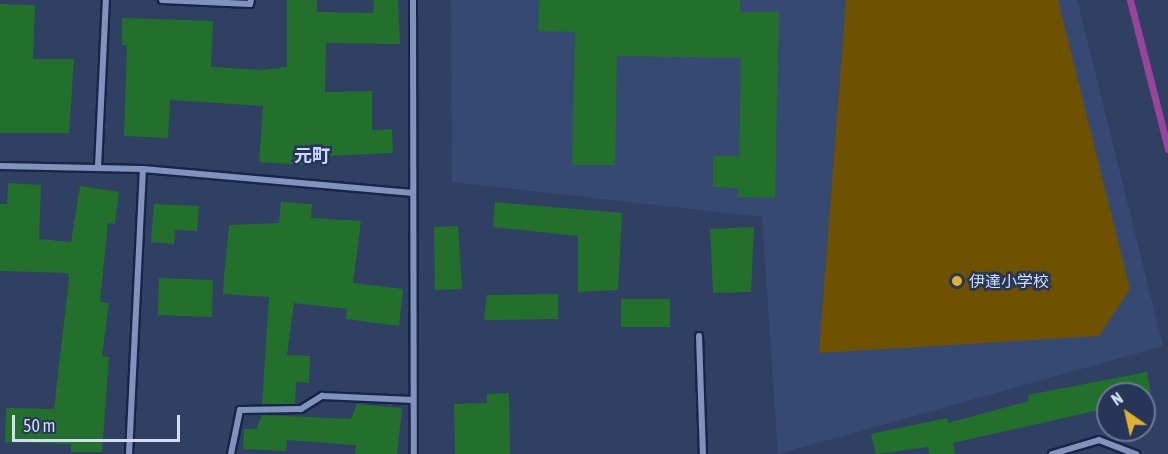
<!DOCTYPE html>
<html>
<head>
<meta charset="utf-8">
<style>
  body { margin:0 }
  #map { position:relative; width:1168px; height:454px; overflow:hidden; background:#304063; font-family:"Asap Condensed","Noto Sans JP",sans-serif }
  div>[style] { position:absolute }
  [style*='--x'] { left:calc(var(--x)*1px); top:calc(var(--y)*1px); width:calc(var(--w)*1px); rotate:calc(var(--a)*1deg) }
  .built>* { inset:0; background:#364972 }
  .green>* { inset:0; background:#6e5202 }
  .stream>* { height:7px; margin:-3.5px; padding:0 3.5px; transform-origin:3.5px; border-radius:3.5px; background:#98449c }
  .building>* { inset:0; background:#22702c }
  .roads { filter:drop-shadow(2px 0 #182547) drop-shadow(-2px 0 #182547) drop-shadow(0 2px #182547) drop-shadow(0 -2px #182547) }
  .street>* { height:6px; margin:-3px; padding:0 3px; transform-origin:3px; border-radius:3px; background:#8093bc }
  .dots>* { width:16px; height:16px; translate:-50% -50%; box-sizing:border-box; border:3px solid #263558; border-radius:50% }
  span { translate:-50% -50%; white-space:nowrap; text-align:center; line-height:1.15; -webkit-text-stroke:5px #263558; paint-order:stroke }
  .poi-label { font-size:16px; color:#d2ddf3 }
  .left { translate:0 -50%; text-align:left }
  .neighbourhood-label { font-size:18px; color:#cadafe; font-weight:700 }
  .north { position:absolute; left:1096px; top:382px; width:60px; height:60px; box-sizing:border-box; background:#263558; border:2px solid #6b7896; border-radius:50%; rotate:326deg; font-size:16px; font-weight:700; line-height:24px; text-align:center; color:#d2ddf3 }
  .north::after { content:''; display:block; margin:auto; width:21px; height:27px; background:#e1af34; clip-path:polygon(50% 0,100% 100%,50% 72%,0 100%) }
  .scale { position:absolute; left:12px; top:415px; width:168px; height:27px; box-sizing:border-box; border:3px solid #d2ddf3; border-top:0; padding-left:8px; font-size:18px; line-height:21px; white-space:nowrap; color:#d2ddf3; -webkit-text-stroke:4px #263558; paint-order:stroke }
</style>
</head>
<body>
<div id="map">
  <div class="built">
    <i style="clip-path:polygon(451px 0,1077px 0,1163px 346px,778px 454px,762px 217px,452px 182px)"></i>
  </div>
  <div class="green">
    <i style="clip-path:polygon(846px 0,1058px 0,1130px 289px,1099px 336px,819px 353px)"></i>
  </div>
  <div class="stream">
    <i style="--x:1130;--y:0;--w:154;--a:75.7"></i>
  </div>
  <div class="building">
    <i style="clip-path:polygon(287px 0,317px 0,317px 12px,373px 13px,374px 0,398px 0,400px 44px,326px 43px,325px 92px,372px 91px,372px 130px,392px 129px,393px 153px,303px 157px,303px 165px,259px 162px,263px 106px,170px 100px,168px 138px,124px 136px,127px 45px,122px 45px,122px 18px,213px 21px,211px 67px,263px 70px,287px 67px)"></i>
    <i style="clip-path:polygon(539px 0,740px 0,740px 12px,779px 12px,775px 198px,738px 197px,738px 188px,713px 187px,713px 156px,739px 156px,741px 58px,617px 56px,615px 165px,572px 165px,575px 32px,538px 31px)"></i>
    <i style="clip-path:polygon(0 4px,35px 5px,33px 59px,74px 59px,69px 133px,0 133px)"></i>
    <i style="clip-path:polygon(8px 183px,41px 185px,39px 239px,71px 242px,80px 186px,119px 192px,115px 224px,108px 223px,100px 302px,109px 303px,102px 356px,109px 357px,102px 452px,71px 452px,71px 444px,5px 442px,6px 408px,54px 409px,69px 279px,68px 273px,0 271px,0 204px,7px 204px)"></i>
    <i style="clip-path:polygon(281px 202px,312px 204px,311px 218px,361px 221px,353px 283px,403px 289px,399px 326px,346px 319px,347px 309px,294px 303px,287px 355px,310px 356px,309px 383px,296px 382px,295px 404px,262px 404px,269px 297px,223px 294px,224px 277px,229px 225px,279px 223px)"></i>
    <i style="clip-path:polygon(495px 202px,622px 213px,618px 290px,578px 292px,578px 236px,493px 227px)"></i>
    <i style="clip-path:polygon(154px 204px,199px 206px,197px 231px,175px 230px,174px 244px,151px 242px)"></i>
    <i style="clip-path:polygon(458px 226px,462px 289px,435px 290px,434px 227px)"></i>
    <i style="clip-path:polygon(754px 227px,751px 292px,713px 293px,710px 229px)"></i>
    <i style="clip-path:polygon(159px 278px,213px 280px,212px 317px,158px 315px)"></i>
    <i style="clip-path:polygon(558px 294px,558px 319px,484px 320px,487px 295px)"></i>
    <i style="clip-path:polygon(621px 299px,670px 299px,670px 327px,621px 327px)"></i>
    <i style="clip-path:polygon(1147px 372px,1151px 394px,1108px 394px,1108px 408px,953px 443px,955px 454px,929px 454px,928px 447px,876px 454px,871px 434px,947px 418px,948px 423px,1029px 401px,1028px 395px)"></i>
    <i style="clip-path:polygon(509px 393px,510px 454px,455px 454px,454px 404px,487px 403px,487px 394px)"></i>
    <i style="clip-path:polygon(357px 404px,402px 408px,397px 454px,355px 454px,356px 445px,287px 440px,286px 451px,243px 449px,244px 429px,256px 429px,262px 415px,351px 419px)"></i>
  </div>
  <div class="roads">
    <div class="street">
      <i style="--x:162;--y:0;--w:88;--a:2.6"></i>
      <i style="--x:250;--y:4;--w:4;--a:-76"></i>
      <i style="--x:413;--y:0;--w:454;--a:89.9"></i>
      <i style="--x:0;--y:166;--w:143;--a:1.2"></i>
      <i style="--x:143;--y:169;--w:271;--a:5.1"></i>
      <i style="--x:98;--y:167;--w:167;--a:-87.3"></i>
      <i style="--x:699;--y:336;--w:118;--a:88.1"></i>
      <i style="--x:129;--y:454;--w:285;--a:-87.2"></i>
      <i style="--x:231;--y:454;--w:45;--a:-78.4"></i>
      <i style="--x:240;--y:410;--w:61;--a:-0.9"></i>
      <i style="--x:301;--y:409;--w:25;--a:-32"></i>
      <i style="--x:322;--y:396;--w:91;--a:2.5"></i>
      <i style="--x:1052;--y:454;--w:49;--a:-16.6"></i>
      <i style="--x:1099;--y:440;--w:40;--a:21"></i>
    </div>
  </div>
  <div class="dots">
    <i style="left:957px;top:281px;background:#e1af34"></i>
  </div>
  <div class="poi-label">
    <span class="left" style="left:969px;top:281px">伊達小学校</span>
  </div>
  <div class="neighbourhood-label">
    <span style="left:312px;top:156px">元町</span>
  </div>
  <div class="north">N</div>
  <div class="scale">50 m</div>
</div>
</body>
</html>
